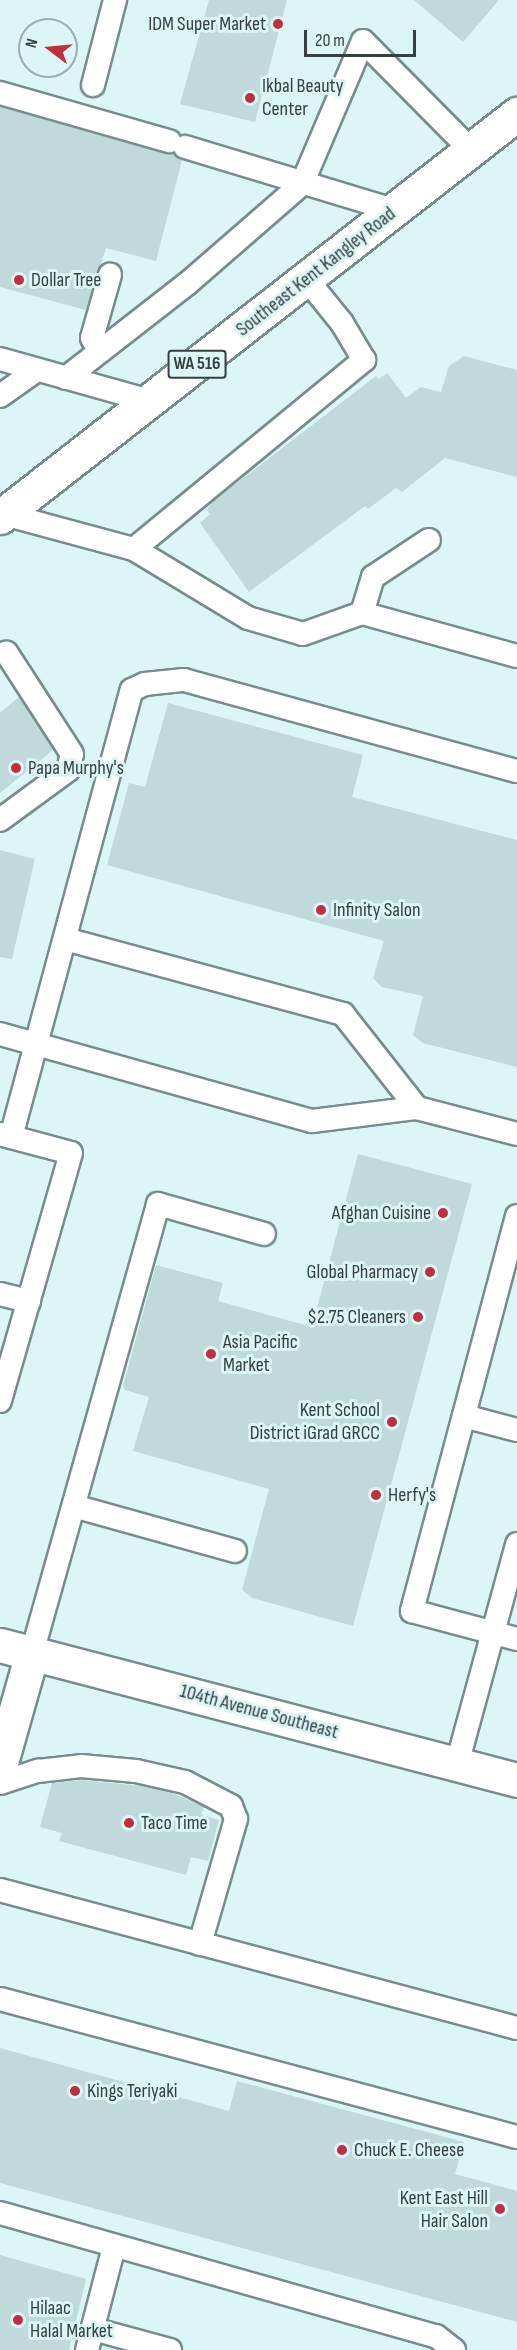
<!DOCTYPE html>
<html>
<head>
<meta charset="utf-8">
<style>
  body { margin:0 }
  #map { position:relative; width:517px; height:2350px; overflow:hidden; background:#dcf5f7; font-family:"Sofia Sans Condensed",sans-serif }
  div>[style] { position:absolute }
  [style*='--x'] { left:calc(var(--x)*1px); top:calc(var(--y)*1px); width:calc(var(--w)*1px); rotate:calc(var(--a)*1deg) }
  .building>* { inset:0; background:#c0d9da }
  .roads { filter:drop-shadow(2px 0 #768d8f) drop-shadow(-2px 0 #768d8f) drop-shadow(0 2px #768d8f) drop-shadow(0 -2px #768d8f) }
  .service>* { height:22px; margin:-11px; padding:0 11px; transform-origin:11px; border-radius:11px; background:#fff }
  .minor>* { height:33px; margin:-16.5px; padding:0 16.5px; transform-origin:16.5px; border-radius:16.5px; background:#fff }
  .tertiary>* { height:33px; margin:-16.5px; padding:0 16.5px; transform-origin:16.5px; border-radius:16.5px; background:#fff }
  .primary>* { height:33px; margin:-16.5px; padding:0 16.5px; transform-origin:16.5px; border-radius:16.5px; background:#fff }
  .dots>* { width:16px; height:16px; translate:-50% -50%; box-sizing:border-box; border:3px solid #dcf5f7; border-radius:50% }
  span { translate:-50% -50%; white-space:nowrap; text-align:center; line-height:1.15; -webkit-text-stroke:6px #dcf5f7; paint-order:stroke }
  .shield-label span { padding:2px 4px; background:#dcf5f7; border:2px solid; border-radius:4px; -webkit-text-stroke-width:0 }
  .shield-label { font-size:18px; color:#353f3f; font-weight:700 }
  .poi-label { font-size:20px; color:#353f3f }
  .right { translate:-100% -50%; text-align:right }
  .left { translate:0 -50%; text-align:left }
  .street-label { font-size:20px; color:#353f3f }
  .north { position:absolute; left:18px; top:18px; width:60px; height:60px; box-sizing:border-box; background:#dcf5f7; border:2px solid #99acad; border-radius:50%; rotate:286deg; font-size:16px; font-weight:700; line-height:24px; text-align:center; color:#353f3f }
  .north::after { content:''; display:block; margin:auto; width:21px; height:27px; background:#c02f3f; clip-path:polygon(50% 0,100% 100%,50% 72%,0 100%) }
  .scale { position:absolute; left:304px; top:30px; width:112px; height:27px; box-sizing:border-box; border:3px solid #353f3f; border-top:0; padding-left:8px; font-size:18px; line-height:21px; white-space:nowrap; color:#353f3f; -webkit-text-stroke:4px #dcf5f7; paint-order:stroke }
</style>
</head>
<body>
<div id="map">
  <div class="building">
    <i style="clip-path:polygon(209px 0,287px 0,255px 122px,180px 104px)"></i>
    <i style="clip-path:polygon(414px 0,499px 0,463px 42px)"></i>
    <i style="clip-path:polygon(0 107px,174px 153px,182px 160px,156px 261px,106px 248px,86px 310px,0 287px)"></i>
    <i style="clip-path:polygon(464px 356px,517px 370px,517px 477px,445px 458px,402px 492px,396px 488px,368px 509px,365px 506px,249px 592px,200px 523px,210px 514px,207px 510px,212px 502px,376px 376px,379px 379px,387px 373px,406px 398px,421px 387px,441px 392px,449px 366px)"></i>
    <i style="clip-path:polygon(19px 697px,53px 750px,0 793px,0 713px)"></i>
    <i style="clip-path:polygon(168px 703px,363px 755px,352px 797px,517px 840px,517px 1067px,423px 1043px,413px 1035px,423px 996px,382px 987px,373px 978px,384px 941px,107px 865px,129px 783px,145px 787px)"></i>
    <i style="clip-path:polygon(0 850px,35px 859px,12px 959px,0 957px)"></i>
    <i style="clip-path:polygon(358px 1154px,472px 1184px,353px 1626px,252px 1598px,242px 1590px,269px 1489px,133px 1451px,149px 1397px,125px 1390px,123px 1386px,156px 1265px,223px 1283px,218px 1301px,312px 1327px)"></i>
    <i style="clip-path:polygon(81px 1780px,142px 1786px,172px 1793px,204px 1807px,201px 1815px,219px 1820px,208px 1861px,191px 1857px,186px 1875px,59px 1841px,62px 1833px,40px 1827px,52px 1783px)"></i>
    <i style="clip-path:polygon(0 2048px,229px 2111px,237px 2081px,464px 2142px,455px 2174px,517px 2191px,517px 2322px,0 2183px)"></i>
    <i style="clip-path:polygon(0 2255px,86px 2279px,69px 2350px,0 2350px)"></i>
  </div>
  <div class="roads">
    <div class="service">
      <i style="--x:93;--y:85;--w:88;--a:-75.5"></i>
      <i style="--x:0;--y:93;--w:176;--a:15.9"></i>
      <i style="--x:185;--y:147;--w:218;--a:16.8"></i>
      <i style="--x:100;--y:351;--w:15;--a:-122"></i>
      <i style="--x:92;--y:338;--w:66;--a:-74.1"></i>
      <i style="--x:0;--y:359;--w:155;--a:15.7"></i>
      <i style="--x:66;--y:378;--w:155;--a:-37.9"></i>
      <i style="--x:188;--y:283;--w:151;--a:-41"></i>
      <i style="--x:302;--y:184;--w:155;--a:-66.9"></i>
      <i style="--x:363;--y:41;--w:153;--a:45.3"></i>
      <i style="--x:0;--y:396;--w:45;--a:-35.1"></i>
      <i style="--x:4;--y:514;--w:135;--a:15.1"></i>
      <i style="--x:134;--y:549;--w:133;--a:31.2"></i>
      <i style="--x:248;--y:618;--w:57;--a:16.2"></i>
      <i style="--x:303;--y:634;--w:63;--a:-19.6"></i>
      <i style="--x:362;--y:613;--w:161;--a:15.5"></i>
      <i style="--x:134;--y:549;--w:298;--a:-39.4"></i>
      <i style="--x:364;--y:360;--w:43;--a:-120.7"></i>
      <i style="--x:342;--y:323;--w:54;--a:-129"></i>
      <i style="--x:362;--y:613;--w:38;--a:-73"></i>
      <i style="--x:373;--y:577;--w:67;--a:-33.5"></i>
      <i style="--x:0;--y:820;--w:84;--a:-36.3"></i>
      <i style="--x:68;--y:770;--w:16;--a:-76"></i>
      <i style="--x:72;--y:754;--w:121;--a:-122.9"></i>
      <i style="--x:65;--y:939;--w:288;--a:15.1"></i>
      <i style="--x:343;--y:1014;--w:120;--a:51.8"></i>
      <i style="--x:0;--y:1034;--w:324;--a:15.6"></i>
      <i style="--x:312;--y:1121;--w:106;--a:-7.1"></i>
      <i style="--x:417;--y:1108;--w:103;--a:14.6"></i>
      <i style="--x:0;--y:1134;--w:73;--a:15"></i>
      <i style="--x:71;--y:1153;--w:258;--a:106"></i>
      <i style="--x:11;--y:1137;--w:463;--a:-74.9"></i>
      <i style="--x:132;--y:690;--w:14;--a:-25"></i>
      <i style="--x:145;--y:684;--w:39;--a:-6"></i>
      <i style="--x:184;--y:680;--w:345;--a:15.3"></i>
      <i style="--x:517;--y:1216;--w:409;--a:104.9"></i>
      <i style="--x:412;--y:1611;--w:109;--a:14.9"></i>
      <i style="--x:0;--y:1294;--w:30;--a:14"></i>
      <i style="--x:464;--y:1416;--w:55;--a:14.8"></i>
      <i style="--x:74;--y:1506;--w:167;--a:15.6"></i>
      <i style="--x:32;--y:1653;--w:466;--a:-74.3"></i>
      <i style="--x:158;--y:1204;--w:110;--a:15.8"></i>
      <i style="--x:457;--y:1764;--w:228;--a:-74.7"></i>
      <i style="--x:0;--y:1783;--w:40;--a:-18"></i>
      <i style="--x:38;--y:1771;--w:43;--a:-6.6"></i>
      <i style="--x:81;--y:1766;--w:55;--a:5.2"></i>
      <i style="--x:136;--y:1771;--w:50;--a:12.7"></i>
      <i style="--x:185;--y:1782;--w:52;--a:27.6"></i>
      <i style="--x:231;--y:1806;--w:14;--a:69"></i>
      <i style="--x:236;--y:1819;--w:130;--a:106.1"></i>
      <i style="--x:0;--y:1890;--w:535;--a:14.95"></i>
      <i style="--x:0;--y:1999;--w:535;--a:14.95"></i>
      <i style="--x:0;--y:2213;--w:453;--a:15.8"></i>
      <i style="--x:436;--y:2336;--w:23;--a:38"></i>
      <i style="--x:93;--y:2329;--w:80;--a:15.3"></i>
      <i style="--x:87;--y:2350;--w:107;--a:-75.4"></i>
    </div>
    <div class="minor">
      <i style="--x:0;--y:1766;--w:117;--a:-74.2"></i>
    </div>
    <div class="tertiary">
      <i style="--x:0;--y:1645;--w:534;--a:14.63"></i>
    </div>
    <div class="primary">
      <i style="--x:0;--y:517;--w:656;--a:-37.94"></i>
    </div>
  </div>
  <div class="dots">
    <i style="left:278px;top:24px;background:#c02f3f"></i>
    <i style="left:250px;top:98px;background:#c02f3f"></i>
    <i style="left:19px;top:280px;background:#c02f3f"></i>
    <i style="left:16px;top:768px;background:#c02f3f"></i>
    <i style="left:321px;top:910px;background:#c02f3f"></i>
    <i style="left:443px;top:1213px;background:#c02f3f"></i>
    <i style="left:430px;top:1272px;background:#c02f3f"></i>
    <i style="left:418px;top:1317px;background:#c02f3f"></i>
    <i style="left:211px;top:1354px;background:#c02f3f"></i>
    <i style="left:392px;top:1422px;background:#c02f3f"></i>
    <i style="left:376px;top:1495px;background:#c02f3f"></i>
    <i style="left:129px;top:1823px;background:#c02f3f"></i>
    <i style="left:75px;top:2091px;background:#c02f3f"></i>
    <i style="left:342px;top:2150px;background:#c02f3f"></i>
    <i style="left:500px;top:2209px;background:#c02f3f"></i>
    <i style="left:18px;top:2320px;background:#c02f3f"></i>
  </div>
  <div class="shield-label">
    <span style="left:197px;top:364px">WA 516</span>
  </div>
  <div class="poi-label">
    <span class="right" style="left:266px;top:24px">IDM Super Market</span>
    <span class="left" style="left:262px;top:98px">Ikbal Beauty<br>Center</span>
    <span class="left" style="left:31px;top:280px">Dollar Tree</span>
    <span class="left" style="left:28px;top:768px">Papa Murphy's</span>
    <span class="left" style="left:333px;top:910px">Infinity Salon</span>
    <span class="right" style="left:431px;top:1213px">Afghan Cuisine</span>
    <span class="right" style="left:418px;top:1272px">Global Pharmacy</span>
    <span class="right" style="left:406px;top:1317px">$2.75 Cleaners</span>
    <span class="left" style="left:223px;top:1354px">Asia Pacific<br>Market</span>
    <span class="right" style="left:380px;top:1422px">Kent School<br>District iGrad GRCC</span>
    <span class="left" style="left:388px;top:1495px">Herfy's</span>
    <span class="left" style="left:141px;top:1823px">Taco Time</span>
    <span class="left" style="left:87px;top:2091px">Kings Teriyaki</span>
    <span class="left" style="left:354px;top:2150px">Chuck E. Cheese</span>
    <span class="right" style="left:488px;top:2210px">Kent East Hill<br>Hair Salon</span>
    <span class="left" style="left:30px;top:2320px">Hilaac<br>Halal Market</span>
  </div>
  <div class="street-label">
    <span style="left:316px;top:272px;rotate:-38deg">Southeast Kent Kangley Road</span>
    <span style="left:259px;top:1712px;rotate:15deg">104th Avenue Southeast</span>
  </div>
  <div class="north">N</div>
  <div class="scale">20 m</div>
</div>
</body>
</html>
